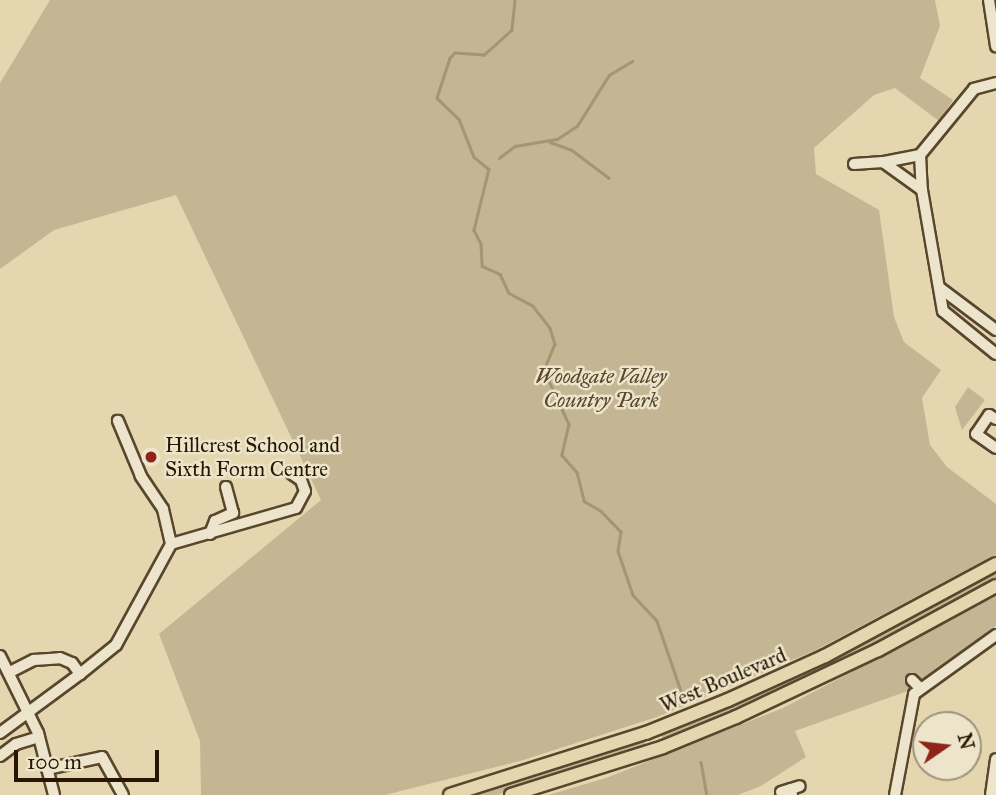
<!DOCTYPE html>
<html>
<head>
<meta charset="utf-8">
<style>
  body { margin:0 }
  #map { position:relative; width:996px; height:795px; overflow:hidden; background:#e4d7af; font-family:"IM FELL Great Primer",serif }
  div>[style] { position:absolute }
  [style*='--x'] { left:calc(var(--x)*1px); top:calc(var(--y)*1px); width:calc(var(--w)*1px); rotate:calc(var(--a)*1deg) }
  .green>* { inset:0; background:#c4b692 }
  .stream>* { height:2.5px; margin:-1.25px; padding:0 1.25px; transform-origin:1.25px; border-radius:1.25px; background:#a49574 }
  .roads { filter:drop-shadow(2px 0 #58462d) drop-shadow(-2px 0 #58462d) drop-shadow(0 2px #58462d) drop-shadow(0 -2px #58462d) }
  .minor>* { height:10px; margin:-5px; padding:0 5px; transform-origin:5px; border-radius:5px; background:#ede5cb }
  .major>* { height:12px; margin:-6px; padding:0 6px; transform-origin:6px; border-radius:6px; background:#e4d7af }
  .dots>* { width:19px; height:19px; translate:-50% -50%; box-sizing:border-box; border:4px solid #ede5cb; border-radius:50% }
  span { translate:-50% -50%; white-space:nowrap; text-align:center; line-height:1.15; -webkit-text-stroke:5px #ede5cb; paint-order:stroke }
  .park-label { font-size:21px; color:#58462d; font-style:italic }
  .poi-label { font-size:21px; color:#291602 }
  .left { translate:0 -50%; text-align:left }
  .street-label { font-size:21px; color:#291602 }
  .north { position:absolute; left:912px; top:711px; width:70px; height:70px; box-sizing:border-box; background:#ede5cb; border:2px solid #9f927b; border-radius:50%; rotate:76deg; font-size:19px; font-weight:700; line-height:28px; text-align:center; color:#291602 }
  .north::after { content:''; display:block; margin:auto; width:24px; height:32px; background:#8f2418; clip-path:polygon(50% 0,100% 100%,50% 72%,0 100%) }
  .scale { position:absolute; left:14px; top:750px; width:145px; height:32px; box-sizing:border-box; border:4px solid #291602; border-top:0; padding-left:9px; font-size:21px; line-height:24px; white-space:nowrap; color:#291602; -webkit-text-stroke:5px #ede5cb; paint-order:stroke }
</style>
</head>
<body>
<div id="map">
  <div class="green">
    <i style="clip-path:polygon(50px 0,935px 0,940px 26px,920px 78px,953px 100px,939px 121px,895px 88px,874px 95px,814px 148px,816px 174px,879px 210px,894px 317px,904px 342px,941px 370px,922px 398px,930px 445px,947px 467px,996px 504px,996px 554px,816px 650px,657px 717px,520px 761px,385px 795px,201px 795px,200px 741px,159px 634px,321px 500px,176px 195px,54px 230px,0 269px,0 83px)"></i>
    <i style="clip-path:polygon(968px 387px,985px 400px,962px 430px,955px 407px)"></i>
    <i style="clip-path:polygon(996px 571px,996px 579px,846px 660px,663px 739px,660px 732px,877px 638px)"></i>
    <i style="clip-path:polygon(996px 596px,996px 626px,905px 692px,795px 731px,806px 757px,761px 786px,738px 795px,548px 795px,606px 778px,783px 708px)"></i>
    <i style="clip-path:polygon(644px 740px,646px 745px,550px 779px,497px 795px,469px 795px)"></i>
  </div>
  <div class="stream">
    <i style="--x:515;--y:0;--w:30;--a:96"></i>
    <i style="--x:512;--y:30;--w:38;--a:138"></i>
    <i style="--x:484;--y:55;--w:29;--a:-176"></i>
    <i style="--x:455;--y:53;--w:7;--a:135"></i>
    <i style="--x:450;--y:58;--w:42;--a:108"></i>
    <i style="--x:437;--y:98;--w:30;--a:44"></i>
    <i style="--x:459;--y:119;--w:41;--a:68.5"></i>
    <i style="--x:474;--y:157;--w:19;--a:39"></i>
    <i style="--x:489;--y:169;--w:63;--a:103.8"></i>
    <i style="--x:474;--y:230;--w:16;--a:63"></i>
    <i style="--x:481;--y:244;--w:22;--a:87"></i>
    <i style="--x:482;--y:266;--w:20;--a:24"></i>
    <i style="--x:500;--y:274;--w:21;--a:65"></i>
    <i style="--x:509;--y:293;--w:27;--a:28"></i>
    <i style="--x:533;--y:306;--w:28;--a:52"></i>
    <i style="--x:550;--y:328;--w:17;--a:73"></i>
    <i style="--x:555;--y:344;--w:28;--a:113"></i>
    <i style="--x:544;--y:370;--w:60;--a:65.2"></i>
    <i style="--x:569;--y:424;--w:32;--a:103"></i>
    <i style="--x:562;--y:455;--w:23;--a:49"></i>
    <i style="--x:577;--y:472;--w:30;--a:76"></i>
    <i style="--x:584;--y:501;--w:20;--a:30"></i>
    <i style="--x:601;--y:511;--w:29;--a:46"></i>
    <i style="--x:621;--y:532;--w:19;--a:99"></i>
    <i style="--x:618;--y:551;--w:46;--a:71.2"></i>
    <i style="--x:633;--y:595;--w:35;--a:47"></i>
    <i style="--x:657;--y:621;--w:74;--a:71.1"></i>
    <i style="--x:550;--y:142;--w:23;--a:20"></i>
    <i style="--x:572;--y:150;--w:46;--a:37.1"></i>
    <i style="--x:499;--y:158;--w:20;--a:-37"></i>
    <i style="--x:515;--y:146;--w:43;--a:-9.5"></i>
    <i style="--x:557;--y:139;--w:24;--a:-33"></i>
    <i style="--x:577;--y:126;--w:60;--a:-57.9"></i>
    <i style="--x:609;--y:75;--w:27;--a:-31"></i>
    <i style="--x:701;--y:762;--w:34;--a:80"></i>
  </div>
  <div class="roads">
    <div class="minor">
      <i style="--x:989;--y:0;--w:47;--a:81.3"></i>
      <i style="--x:996;--y:83;--w:23;--a:165"></i>
      <i style="--x:974;--y:89;--w:85;--a:129.3"></i>
      <i style="--x:920;--y:155;--w:35;--a:87"></i>
      <i style="--x:922;--y:190;--w:123;--a:80.2"></i>
      <i style="--x:943;--y:311;--w:68;--a:39.1"></i>
      <i style="--x:920;--y:155;--w:38;--a:169"></i>
      <i style="--x:883;--y:162;--w:48;--a:35.7"></i>
      <i style="--x:854;--y:164;--w:29;--a:-4"></i>
      <i style="--x:940;--y:288;--w:70;--a:36.9"></i>
      <i style="--x:996;--y:419;--w:8;--a:-150"></i>
      <i style="--x:989;--y:415;--w:23;--a:124"></i>
      <i style="--x:976;--y:434;--w:24;--a:35"></i>
      <i style="--x:210;--y:534;--w:14;--a:-69"></i>
      <i style="--x:215;--y:521;--w:20;--a:-24"></i>
      <i style="--x:233;--y:513;--w:27;--a:-105"></i>
      <i style="--x:171;--y:544;--w:130;--a:-16.1"></i>
      <i style="--x:296;--y:508;--w:19;--a:-62"></i>
      <i style="--x:305;--y:491;--w:12;--a:-110"></i>
      <i style="--x:301;--y:480;--w:11;--a:-146"></i>
      <i style="--x:0;--y:656;--w:86;--a:63.7"></i>
      <i style="--x:38;--y:733;--w:64;--a:75.5"></i>
      <i style="--x:10;--y:672;--w:27;--a:-27"></i>
      <i style="--x:34;--y:660;--w:26;--a:-4"></i>
      <i style="--x:60;--y:658;--w:13;--a:23"></i>
      <i style="--x:72;--y:663;--w:14;--a:54"></i>
      <i style="--x:80;--y:674;--w:46;--a:-38.9"></i>
      <i style="--x:116;--y:645;--w:115;--a:-61.4"></i>
      <i style="--x:171;--y:544;--w:36;--a:-103"></i>
      <i style="--x:163;--y:509;--w:40;--a:-124"></i>
      <i style="--x:141;--y:476;--w:60;--a:-112.7"></i>
      <i style="--x:912;--y:680;--w:10;--a:45"></i>
      <i style="--x:0;--y:733;--w:99;--a:-36.4"></i>
      <i style="--x:0;--y:756;--w:20;--a:-37"></i>
      <i style="--x:16;--y:744;--w:24;--a:-17"></i>
      <i style="--x:47;--y:769;--w:56;--a:-12.3"></i>
      <i style="--x:102;--y:757;--w:43;--a:61.1"></i>
      <i style="--x:781;--y:792;--w:10;--a:-17"></i>
      <i style="--x:792;--y:795;--w:6;--a:-99"></i>
      <i style="--x:791;--y:789;--w:9;--a:-18"></i>
      <i style="--x:895;--y:795;--w:103;--a:-79.3"></i>
      <i style="--x:914;--y:694;--w:101;--a:-35.7"></i>
      <i style="--x:991;--y:795;--w:36;--a:-82"></i>
    </div>
    <div class="major">
      <i style="--x:450;--y:795;--w:206;--a:-17.6"></i>
      <i style="--x:646;--y:733;--w:88;--a:-21.9"></i>
      <i style="--x:728;--y:700;--w:107;--a:-24.4"></i>
      <i style="--x:825;--y:656;--w:194;--a:-28.3"></i>
      <i style="--x:511;--y:795;--w:159;--a:-17.5"></i>
      <i style="--x:663;--y:747;--w:79;--a:-22.3"></i>
      <i style="--x:736;--y:717;--w:157;--a:-25.3"></i>
      <i style="--x:878;--y:650;--w:134;--a:-28.5"></i>
    </div>
  </div>
  <div class="dots">
    <i style="left:151px;top:457px;background:#8f2418"></i>
  </div>
  <div class="park-label">
    <span style="left:601px;top:388px">Woodgate Valley<br>Country Park</span>
  </div>
  <div class="poi-label">
    <span class="left" style="left:165px;top:457px">Hillcrest School and<br>Sixth Form Centre</span>
  </div>
  <div class="street-label">
    <span style="left:723px;top:680px;rotate:-23deg">West Boulevard</span>
  </div>
  <div class="north">N</div>
  <div class="scale">100 m</div>
</div>
</body>
</html>
